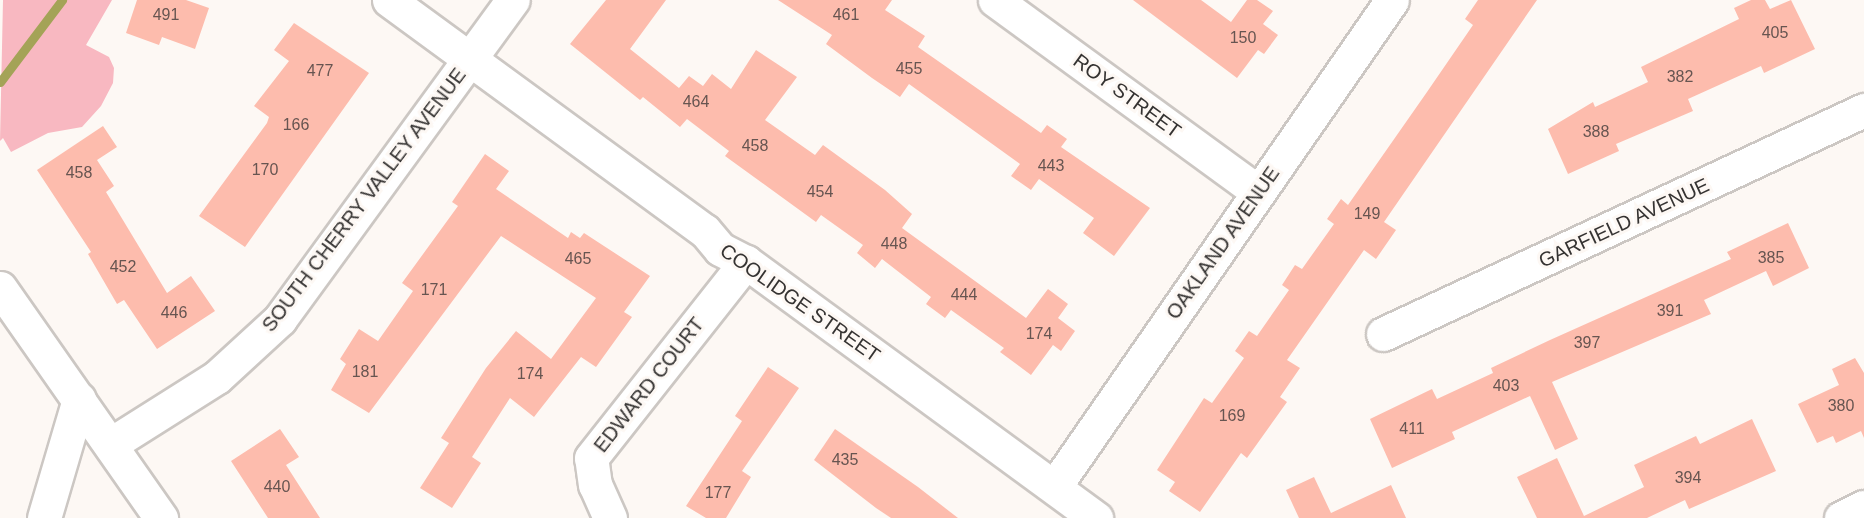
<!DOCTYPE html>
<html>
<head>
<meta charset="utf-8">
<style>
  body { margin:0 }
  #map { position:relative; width:1864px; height:518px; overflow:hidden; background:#fdf8f4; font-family:Helvetica,sans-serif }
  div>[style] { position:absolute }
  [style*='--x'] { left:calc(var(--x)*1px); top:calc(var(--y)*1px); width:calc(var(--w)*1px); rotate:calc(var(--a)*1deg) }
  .green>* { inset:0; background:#f8b8c1 }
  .stream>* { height:9px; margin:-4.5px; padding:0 4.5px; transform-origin:4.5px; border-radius:4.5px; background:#a4a357 }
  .building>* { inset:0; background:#fdbcad }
  .roads { filter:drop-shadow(2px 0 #ccc7c3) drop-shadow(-2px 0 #ccc7c3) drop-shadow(0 2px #ccc7c3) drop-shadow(0 -2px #ccc7c3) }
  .street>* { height:33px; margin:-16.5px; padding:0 16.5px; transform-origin:16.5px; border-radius:16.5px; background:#fff }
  span { translate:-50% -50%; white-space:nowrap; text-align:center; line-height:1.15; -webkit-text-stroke:6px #fdf8f4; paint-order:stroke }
  .number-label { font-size:16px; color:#675551 }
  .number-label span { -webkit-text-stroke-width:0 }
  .street-label { font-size:20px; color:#353332 }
</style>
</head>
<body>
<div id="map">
  <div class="green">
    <i style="clip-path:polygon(3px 0,112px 0,86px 45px,109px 57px,114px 68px,113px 83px,101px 106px,82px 127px,48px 133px,11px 152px,3px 138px,0 141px)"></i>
  </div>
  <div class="stream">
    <i style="--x:0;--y:82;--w:103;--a:-52.9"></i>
  </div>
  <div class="building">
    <i style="clip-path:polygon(137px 0,186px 0,209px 8px,195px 49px,162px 37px,159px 45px,126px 33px)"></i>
    <i style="clip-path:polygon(606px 0,666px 0,630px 49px,679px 88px,689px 76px,703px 86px,712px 74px,731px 89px,756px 50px,797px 77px,765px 120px,815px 155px,823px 145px,885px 190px,912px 214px,902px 228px,1026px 318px,1048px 289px,1068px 304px,1058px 318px,1075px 331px,1061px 351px,1053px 345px,1031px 375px,1000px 352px,1004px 348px,951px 310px,945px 318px,926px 304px,931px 297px,882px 259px,875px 268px,857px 253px,863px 245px,821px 215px,816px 222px,725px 156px,729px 151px,687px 119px,680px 127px,643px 97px,640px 100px,570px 44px)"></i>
    <i style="clip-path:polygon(778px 0,892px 0,885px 10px,925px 36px,918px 47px,1041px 133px,1047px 125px,1067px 139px,1061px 147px,1150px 208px,1114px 256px,1083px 233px,1094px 218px,1039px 179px,1031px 190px,1011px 176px,1020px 164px,909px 84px,900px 97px,872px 78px,826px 44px,832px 35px)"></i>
    <i style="clip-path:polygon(1133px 0,1201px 0,1231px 22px,1247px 0,1257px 0,1273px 11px,1263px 24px,1278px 35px,1264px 54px,1258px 50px,1237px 78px)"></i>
    <i style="clip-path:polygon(1478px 0,1537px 0,1384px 222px,1396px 230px,1376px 259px,1364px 250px,1287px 360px,1300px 368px,1280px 397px,1287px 402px,1247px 458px,1241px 453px,1200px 512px,1169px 491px,1175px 482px,1157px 470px,1204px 398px,1212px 403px,1244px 358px,1235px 351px,1249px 331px,1257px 336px,1289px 290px,1282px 285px,1295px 265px,1302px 269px,1334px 224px,1327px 219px,1341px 199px,1348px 205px,1427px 92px,1473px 25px,1465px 19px)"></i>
    <i style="clip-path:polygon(1751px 0,1765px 0,1770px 9px,1791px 0,1815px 49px,1764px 73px,1761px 66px,1688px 99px,1693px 111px,1616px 144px,1619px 151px,1568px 174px,1548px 129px,1593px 102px,1595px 107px,1648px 82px,1641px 67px,1739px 19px,1734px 8px)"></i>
    <i style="clip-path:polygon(294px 23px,369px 73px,245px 247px,199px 216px,267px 123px,269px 117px,254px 106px,289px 61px,274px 50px)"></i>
    <i style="clip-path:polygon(103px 126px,117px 147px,97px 160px,114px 186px,106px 192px,167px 293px,191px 276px,215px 311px,157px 349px,124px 300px,117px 304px,88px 254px,91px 252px,37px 170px)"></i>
    <i style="clip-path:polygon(485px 154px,509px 171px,496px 189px,568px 238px,571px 232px,580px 238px,584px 233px,650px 276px,624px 312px,632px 317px,596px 367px,581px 357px,534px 417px,510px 398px,472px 457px,481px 463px,452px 508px,420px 488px,449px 443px,441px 438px,486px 368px,516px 331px,551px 359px,596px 298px,501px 236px,369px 413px,331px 390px,346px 364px,340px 359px,359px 329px,378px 341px,413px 291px,402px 283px,458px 206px,452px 202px)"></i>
    <i style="clip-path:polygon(1788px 223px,1809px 268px,1773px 286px,1766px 271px,1704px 300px,1711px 314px,1552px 382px,1578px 439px,1555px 450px,1530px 396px,1452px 432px,1455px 439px,1392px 468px,1370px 419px,1432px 389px,1437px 399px,1493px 373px,1491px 368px,1550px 340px,1731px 259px,1727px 252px)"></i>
    <i style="clip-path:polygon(1855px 358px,1864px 373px,1864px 438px,1861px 431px,1836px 443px,1833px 436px,1817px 443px,1798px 404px,1839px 385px,1832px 369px)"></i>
    <i style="clip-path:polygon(768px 367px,799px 388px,742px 471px,751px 477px,726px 518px,706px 518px,686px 506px,742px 421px,735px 416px)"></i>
    <i style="clip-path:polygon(1752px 419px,1776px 471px,1689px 509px,1685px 500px,1647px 518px,1537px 518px,1517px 477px,1557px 458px,1584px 516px,1644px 487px,1634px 465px,1696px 436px,1700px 444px)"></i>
    <i style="clip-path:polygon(280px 429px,299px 457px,286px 465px,320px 518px,268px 518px,231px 461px)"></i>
    <i style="clip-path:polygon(835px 429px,918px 487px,958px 518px,891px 518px,876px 508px,814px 460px)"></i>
    <i style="clip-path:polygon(1314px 477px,1331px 513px,1391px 485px,1406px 518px,1299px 518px,1286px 490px)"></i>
  </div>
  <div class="roads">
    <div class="street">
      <i style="--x:389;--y:0;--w:391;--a:36.2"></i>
      <i style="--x:705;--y:231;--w:23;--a:50"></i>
      <i style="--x:720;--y:249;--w:29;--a:27"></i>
      <i style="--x:746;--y:262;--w:434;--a:36.2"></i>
      <i style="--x:995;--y:0;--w:326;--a:36.1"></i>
      <i style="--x:0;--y:288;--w:281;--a:55"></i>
      <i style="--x:1383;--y:334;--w:531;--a:-24.97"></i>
      <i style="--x:111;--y:444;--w:125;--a:-32.3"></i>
      <i style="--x:217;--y:377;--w:86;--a:-42.6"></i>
      <i style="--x:280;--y:319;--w:395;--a:-53.9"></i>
      <i style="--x:1055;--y:486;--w:591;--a:-55.26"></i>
      <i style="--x:44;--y:518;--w:124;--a:-73.6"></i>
      <i style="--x:610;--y:518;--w:36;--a:-114"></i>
      <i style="--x:595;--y:485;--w:27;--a:-98"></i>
      <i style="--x:591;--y:458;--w:250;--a:-51.7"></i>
      <i style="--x:1841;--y:518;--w:25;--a:-26"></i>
    </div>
  </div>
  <div class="number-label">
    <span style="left:166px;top:15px">491</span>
    <span style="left:846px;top:15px">461</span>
    <span style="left:1775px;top:33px">405</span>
    <span style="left:1243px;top:38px">150</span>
    <span style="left:909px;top:69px">455</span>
    <span style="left:320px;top:71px">477</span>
    <span style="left:1680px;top:77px">382</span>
    <span style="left:696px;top:102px">464</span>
    <span style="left:296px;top:125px">166</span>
    <span style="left:1596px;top:132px">388</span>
    <span style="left:755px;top:146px">458</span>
    <span style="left:1051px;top:166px">443</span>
    <span style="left:265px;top:170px">170</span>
    <span style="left:79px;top:173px">458</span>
    <span style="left:820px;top:192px">454</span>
    <span style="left:1367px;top:214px">149</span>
    <span style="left:894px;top:244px">448</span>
    <span style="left:1771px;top:258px">385</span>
    <span style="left:578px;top:259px">465</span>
    <span style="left:123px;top:267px">452</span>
    <span style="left:434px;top:290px">171</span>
    <span style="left:964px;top:295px">444</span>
    <span style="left:1670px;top:311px">391</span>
    <span style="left:174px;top:313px">446</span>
    <span style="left:1039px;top:334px">174</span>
    <span style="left:1587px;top:343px">397</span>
    <span style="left:365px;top:372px">181</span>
    <span style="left:530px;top:374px">174</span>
    <span style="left:1506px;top:386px">403</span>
    <span style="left:1841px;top:406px">380</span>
    <span style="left:1232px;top:416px">169</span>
    <span style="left:1412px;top:429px">411</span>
    <span style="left:845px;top:460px">435</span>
    <span style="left:1688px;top:478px">394</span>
    <span style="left:277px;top:487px">440</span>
    <span style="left:718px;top:493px">177</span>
  </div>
  <div class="street-label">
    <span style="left:1127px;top:96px;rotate:36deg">ROY STREET</span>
    <span style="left:364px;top:200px;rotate:-53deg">SOUTH CHERRY VALLEY AVENUE</span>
    <span style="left:1624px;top:223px;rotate:-25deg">GARFIELD AVENUE</span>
    <span style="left:1223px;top:243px;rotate:-55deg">OAKLAND AVENUE</span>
    <span style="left:800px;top:303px;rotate:35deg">COOLIDGE STREET</span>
    <span style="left:649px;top:385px;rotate:-52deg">EDWARD COURT</span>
  </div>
</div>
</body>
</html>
